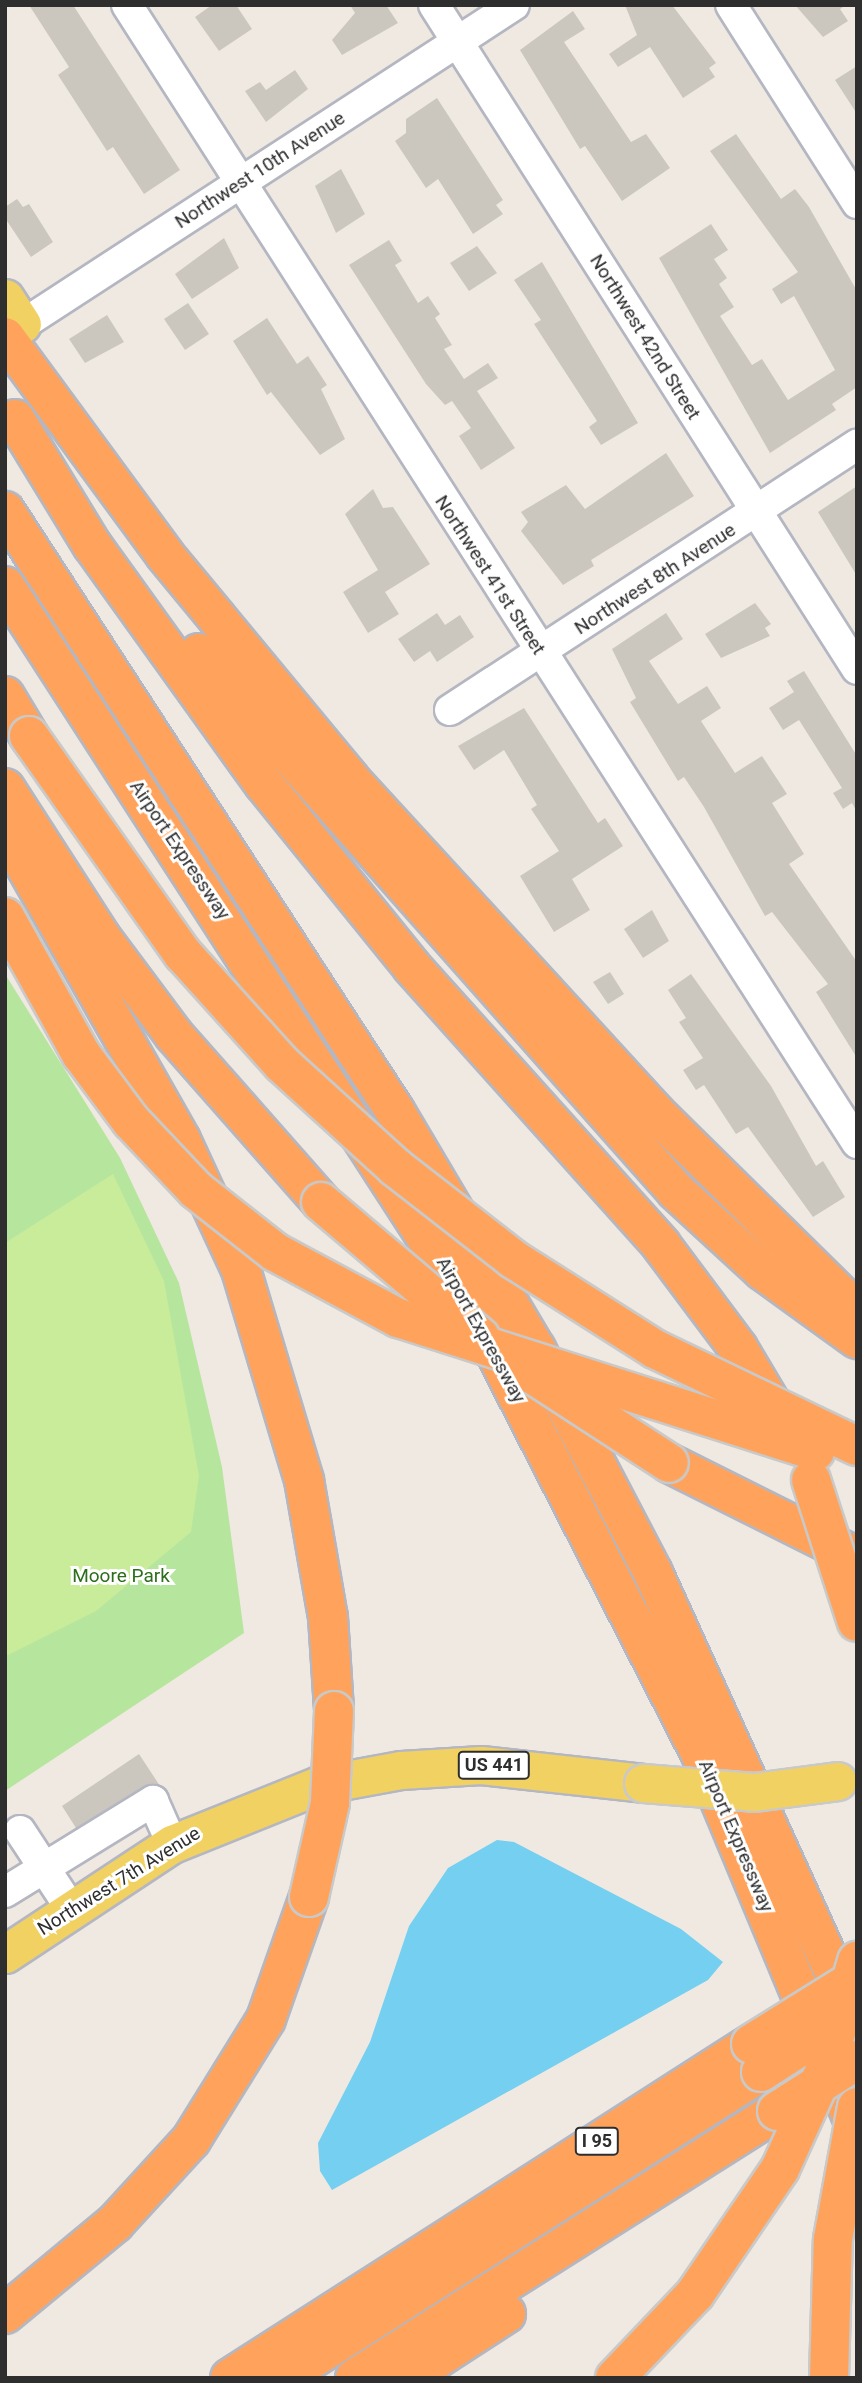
<!DOCTYPE html>
<html>
<head>
<meta charset="utf-8">
<style>
  body { margin:0 }
  #map { position:relative; width:862px; height:2383px; overflow:hidden; background:#efe9e1; font-family:Roboto,sans-serif }
  div>[style] { position:absolute }
  [style*='--x'] { left:calc(var(--x)*1px); top:calc(var(--y)*1px); width:calc(var(--w)*1px); rotate:calc(var(--a)*1deg) }
  .green>* { inset:0; background:#b6e59e }
  .pitch>* { inset:0; background:#c9ec9a }
  .water>* { inset:0; background:#75cff0 }
  .building>* { inset:0; background:#cbc7bf }
  .roads { filter:drop-shadow(2px 0 #b4b7c1) drop-shadow(-2px 0 #b4b7c1) drop-shadow(0 2px #b4b7c1) drop-shadow(0 -2px #b4b7c1) }
  .minor>* { height:30px; margin:-15px; padding:0 15px; transform-origin:15px; border-radius:15px; background:#fff }
  .major>* { height:37px; margin:-18.5px; padding:0 18.5px; transform-origin:18.5px; border-radius:18.5px; background:#f2d163 }
  .highway>* { height:38px; margin:-19px; padding:0 19px; transform-origin:19px; border-radius:19px; background:#ffa35c }
  .bridges { filter:drop-shadow(2px 0 #c9c9c9) drop-shadow(-2px 0 #c9c9c9) drop-shadow(0 2px #c9c9c9) drop-shadow(0 -2px #c9c9c9) }
  .major-bridge>* { height:37px; margin:-18.5px; padding:0 18.5px; transform-origin:18.5px; border-radius:18.5px; background:#f2d163 }
  .highway-bridge>* { height:38px; margin:-19px; padding:0 19px; transform-origin:19px; border-radius:19px; background:#ffa35c }
  span { translate:-50% -50%; white-space:nowrap; text-align:center; line-height:1.15; -webkit-text-stroke:6px #fff; paint-order:stroke }
  .shield-label span { padding:2px 5px; background:#fff; border:2px solid; border-radius:5px; -webkit-text-stroke-width:0 }
  .shield-label { font-size:18px; color:#2e2e2e; font-weight:700 }
  .street-label { font-size:19px; color:#2e2e2e }
  .park-label { font-size:19px; color:#2c6e1b }
  .frame { position:absolute; inset:0; border:7px solid #2e2e2e; pointer-events:none }
</style>
</head>
<body>
<div id="map">
  <div class="green">
    <i style="clip-path:polygon(5px 974px,120px 1158px,179px 1283px,222px 1467px,244px 1633px,5px 1791px)"></i>
  </div>
  <div class="pitch">
    <i style="clip-path:polygon(113px 1174px,164px 1281px,199px 1476px,191px 1532px,96px 1611px,6px 1656px,5px 1243px)"></i>
  </div>
  <div class="water">
    <i style="clip-path:polygon(497px 1840px,514px 1842px,681px 1929px,723px 1962px,708px 1980px,332px 2190px,320px 2171px,318px 2143px,370px 2042px,409px 1926px,448px 1868px)"></i>
  </div>
  <div class="building">
    <i style="clip-path:polygon(29px 5px,73px 5px,180px 170px,144px 194px,113px 147px,107px 151px,58px 75px,69px 67px)"></i>
    <i style="clip-path:polygon(212px 5px,236px 5px,252px 29px,219px 51px,195px 17px)"></i>
    <i style="clip-path:polygon(350px 5px,386px 5px,398px 23px,342px 55px,332px 40px,355px 13px)"></i>
    <i style="clip-path:polygon(625px 5px,672px 5px,716px 63px,709px 68px,715px 77px,683px 98px,650px 47px,618px 67px,609px 54px,637px 35px)"></i>
    <i style="clip-path:polygon(795px 5px,846px 5px,840px 9px,848px 21px,823px 37px)"></i>
    <i style="clip-path:polygon(573px 11px,585px 29px,564px 42px,631px 142px,646px 134px,670px 168px,622px 201px,585px 146px,580px 149px,520px 50px)"></i>
    <i style="clip-path:polygon(857px 66px,857px 114px,835px 80px)"></i>
    <i style="clip-path:polygon(295px 70px,308px 89px,266px 122px,245px 91px,260px 82px,266px 90px)"></i>
    <i style="clip-path:polygon(437px 98px,503px 200px,496px 205px,503px 214px,473px 234px,438px 179px,426px 188px,395px 141px,406px 133px,406px 119px)"></i>
    <i style="clip-path:polygon(736px 134px,781px 199px,795px 189px,809px 207px,857px 291px,857px 387px,832px 404px,836px 410px,770px 453px,659px 258px,711px 224px,728px 250px,714px 259px,727px 278px,719px 284px,734px 307px,720px 316px,752px 365px,762px 359px,788px 400px,835px 370px,794px 296px,781px 304px,772px 289px,798px 272px,710px 151px)"></i>
    <i style="clip-path:polygon(341px 169px,365px 214px,336px 233px,315px 186px)"></i>
    <i style="clip-path:polygon(17px 199px,23px 207px,29px 204px,53px 242px,31px 257px,5px 218px,5px 207px)"></i>
    <i style="clip-path:polygon(224px 238px,239px 268px,192px 299px,175px 274px)"></i>
    <i style="clip-path:polygon(389px 240px,402px 261px,395px 265px,418px 303px,428px 296px,440px 314px,435px 318px,452px 345px,444px 349px,464px 379px,488px 363px,498px 378px,477px 391px,515px 448px,481px 470px,459px 436px,471px 428px,452px 401px,445px 405px,426px 384px,349px 265px)"></i>
    <i style="clip-path:polygon(477px 246px,497px 273px,469px 291px,450px 263px)"></i>
    <i style="clip-path:polygon(542px 262px,638px 423px,601px 445px,589px 427px,597px 421px,534px 324px,541px 320px,514px 280px)"></i>
    <i style="clip-path:polygon(188px 303px,209px 334px,185px 350px,164px 319px)"></i>
    <i style="clip-path:polygon(107px 315px,124px 342px,85px 363px,69px 339px)"></i>
    <i style="clip-path:polygon(267px 318px,297px 364px,308px 356px,327px 385px,321px 389px,345px 439px,320px 455px,271px 392px,267px 395px,233px 341px)"></i>
    <i style="clip-path:polygon(666px 453px,694px 496px,591px 560px,594px 566px,563px 585px,521px 531px,528px 522px,521px 512px,566px 485px,585px 509px)"></i>
    <i style="clip-path:polygon(857px 486px,857px 576px,818px 512px)"></i>
    <i style="clip-path:polygon(373px 489px,383px 508px,393px 507px,430px 564px,385px 592px,399px 614px,368px 633px,343px 592px,378px 570px,345px 514px)"></i>
    <i style="clip-path:polygon(755px 603px,771px 624px,765px 628px,770px 636px,721px 658px,705px 634px)"></i>
    <i style="clip-path:polygon(437px 613px,445px 625px,460px 615px,474px 637px,437px 662px,430px 651px,414px 662px,398px 639px)"></i>
    <i style="clip-path:polygon(666px 613px,683px 639px,649px 661px,678px 704px,707px 686px,721px 708px,701px 721px,735px 773px,762px 756px,787px 794px,772px 803px,804px 854px,789px 864px,857px 962px,857px 1058px,816px 992px,828px 984px,772px 912px,765px 916px,704px 807px,684px 777px,678px 781px,630px 702px,636px 698px,612px 649px)"></i>
    <i style="clip-path:polygon(804px 671px,857px 756px,857px 812px,852px 803px,843px 809px,833px 793px,842px 788px,799px 720px,783px 730px,769px 708px,794px 692px,787px 681px)"></i>
    <i style="clip-path:polygon(524px 708px,598px 823px,605px 818px,623px 846px,572px 879px,590px 910px,554px 932px,520px 876px,559px 851px,531px 809px,537px 805px,504px 750px,474px 770px,458px 746px)"></i>
    <i style="clip-path:polygon(652px 910px,669px 941px,643px 958px,624px 929px)"></i>
    <i style="clip-path:polygon(610px 972px,624px 994px,608px 1004px,593px 982px)"></i>
    <i style="clip-path:polygon(691px 974px,771px 1086px,816px 1166px,823px 1161px,845px 1197px,813px 1217px,748px 1127px,736px 1134px,704px 1085px,696px 1090px,683px 1070px,703px 1058px,679px 1022px,686px 1018px,668px 990px)"></i>
    <i style="clip-path:polygon(139px 1754px,160px 1786px,144px 1786px,76px 1828px,62px 1806px)"></i>
  </div>
  <div class="roads">
    <div class="minor">
      <i style="--x:127;--y:5;--w:1352;--a:57.32"></i>
      <i style="--x:434;--y:5;--w:787;--a:57.5"></i>
      <i style="--x:731;--y:5;--w:235;--a:57.5"></i>
      <i style="--x:5;--y:336;--w:607;--a:-33.04"></i>
      <i style="--x:450;--y:710;--w:486;--a:-33.1"></i>
      <i style="--x:20;--y:1831;--w:93;--a:56.8"></i>
      <i style="--x:5;--y:1892;--w:174;--a:-31.6"></i>
      <i style="--x:153;--y:1801;--w:47;--a:66.2"></i>
    </div>
    <div class="major">
      <i style="--x:5;--y:298;--w:31;--a:57"></i>
      <i style="--x:5;--y:1954;--w:200;--a:-33.4"></i>
      <i style="--x:172;--y:1844;--w:158;--a:-21.9"></i>
      <i style="--x:319;--y:1785;--w:83;--a:-10.4"></i>
      <i style="--x:401;--y:1770;--w:80;--a:-3.6"></i>
      <i style="--x:481;--y:1765;--w:163;--a:6.3"></i>
    </div>
    <div class="highway">
      <i style="--x:5;--y:337;--w:270;--a:53.7"></i>
      <i style="--x:165;--y:555;--w:291;--a:50.4"></i>
      <i style="--x:350;--y:779;--w:453;--a:47.5"></i>
      <i style="--x:656;--y:1113;--w:282;--a:44.6"></i>
      <i style="--x:15;--y:419;--w:148;--a:58.6"></i>
      <i style="--x:92;--y:545;--w:294;--a:54.3"></i>
      <i style="--x:264;--y:784;--w:235;--a:51"></i>
      <i style="--x:412;--y:967;--w:373;--a:48.1"></i>
      <i style="--x:661;--y:1245;--w:129;--a:53.2"></i>
      <i style="--x:738;--y:1348;--w:86;--a:59.3"></i>
      <i style="--x:5;--y:511;--w:716;--a:56.98"></i>
      <i style="--x:395;--y:1111;--w:277;--a:59.4"></i>
      <i style="--x:536;--y:1349;--w:253;--a:62.4"></i>
      <i style="--x:653;--y:1573;--w:489;--a:65.6"></i>
      <i style="--x:5;--y:586;--w:866;--a:57.12"></i>
      <i style="--x:475;--y:1313;--w:496;--a:62.9"></i>
      <i style="--x:701;--y:1755;--w:405;--a:67.4"></i>
      <i style="--x:199;--y:653;--w:719;--a:48.44"></i>
      <i style="--x:676;--y:1191;--w:118;--a:42.6"></i>
      <i style="--x:763;--y:1271;--w:116;--a:35.9"></i>
      <i style="--x:5;--y:696;--w:47;--a:59"></i>
      <i style="--x:5;--y:788;--w:177;--a:57.2"></i>
      <i style="--x:101;--y:937;--w:122;--a:53.3"></i>
      <i style="--x:174;--y:1035;--w:222;--a:48.6"></i>
      <i style="--x:5;--y:830;--w:356;--a:60.4"></i>
      <i style="--x:181;--y:1140;--w:143;--a:65.2"></i>
      <i style="--x:241;--y:1270;--w:219;--a:73.3"></i>
      <i style="--x:304;--y:1480;--w:139;--a:80.1"></i>
      <i style="--x:328;--y:1617;--w:94;--a:86.3"></i>
      <i style="--x:669;--y:1463;--w:210;--a:26.6"></i>
      <i style="--x:5;--y:2314;--w:143;--a:-39.6"></i>
      <i style="--x:115;--y:2223;--w:113;--a:-47.5"></i>
      <i style="--x:191;--y:2140;--w:142;--a:-58.2"></i>
      <i style="--x:266;--y:2019;--w:129;--a:-70.6"></i>
      <i style="--x:230;--y:2378;--w:619;--a:-32.66"></i>
      <i style="--x:282;--y:2378;--w:568;--a:-32.57"></i>
      <i style="--x:355;--y:2378;--w:499;--a:-32.3"></i>
      <i style="--x:407;--y:2378;--w:118;--a:-32.9"></i>
    </div>
  </div>
  <div class="bridges">
    <div class="major-bridge">
      <i style="--x:643;--y:1783;--w:111;--a:4.6"></i>
      <i style="--x:754;--y:1792;--w:84;--a:-7.5"></i>
    </div>
    <div class="highway-bridge">
      <i style="--x:29;--y:736;--w:267;--a:54.8"></i>
      <i style="--x:183;--y:954;--w:148;--a:48"></i>
      <i style="--x:282;--y:1064;--w:153;--a:42.3"></i>
      <i style="--x:395;--y:1167;--w:150;--a:37.9"></i>
      <i style="--x:513;--y:1259;--w:168;--a:32.4"></i>
      <i style="--x:655;--y:1349;--w:224;--a:25.7"></i>
      <i style="--x:5;--y:917;--w:157;--a:61"></i>
      <i style="--x:81;--y:1054;--w:84;--a:53.3"></i>
      <i style="--x:131;--y:1121;--w:95;--a:46.7"></i>
      <i style="--x:196;--y:1190;--w:100;--a:38.1"></i>
      <i style="--x:275;--y:1252;--w:140;--a:28.2"></i>
      <i style="--x:398;--y:1318;--w:438;--a:17.7"></i>
      <i style="--x:321;--y:1202;--w:209;--a:40.3"></i>
      <i style="--x:532;--y:1374;--w:163;--a:33"></i>
      <i style="--x:811;--y:1480;--w:149;--a:72.1"></i>
      <i style="--x:309;--y:1897;--w:96;--a:-77.4"></i>
      <i style="--x:330;--y:1803;--w:92;--a:-87.5"></i>
      <i style="--x:751;--y:2044;--w:125;--a:-31.9"></i>
      <i style="--x:761;--y:2072;--w:105;--a:-32.9"></i>
      <i style="--x:777;--y:2111;--w:95;--a:-32.5"></i>
      <i style="--x:615;--y:2378;--w:116;--a:-46.4"></i>
      <i style="--x:695;--y:2294;--w:151;--a:-55.8"></i>
      <i style="--x:780;--y:2169;--w:109;--a:-65.6"></i>
      <i style="--x:825;--y:2070;--w:114;--a:-73.6"></i>
      <i style="--x:829;--y:2378;--w:139;--a:-88.4"></i>
      <i style="--x:833;--y:2239;--w:134;--a:-79.7"></i>
    </div>
  </div>
  <div class="shield-label">
    <span style="left:494px;top:1765px">US 441</span>
    <span style="left:597px;top:2141px">I 95</span>
  </div>
  <div class="street-label">
    <span style="left:260px;top:170px;rotate:-33deg">Northwest 10th Avenue</span>
    <span style="left:645px;top:337px;rotate:58deg">Northwest 42nd Street</span>
    <span style="left:490px;top:575px;rotate:57deg">Northwest 41st Street</span>
    <span style="left:655px;top:579px;rotate:-33deg">Northwest 8th Avenue</span>
    <span style="left:180px;top:850px;rotate:56deg">Airport Expressway</span>
    <span style="left:481px;top:1330px;rotate:61deg">Airport Expressway</span>
    <span style="left:736px;top:1836px;rotate:67deg">Airport Expressway</span>
    <span style="left:119px;top:1881px;rotate:-32deg">Northwest 7th Avenue</span>
  </div>
  <div class="park-label">
    <span style="left:121px;top:1576px">Moore Park</span>
  </div>
  <div class="frame"></div>
</div>
</body>
</html>
